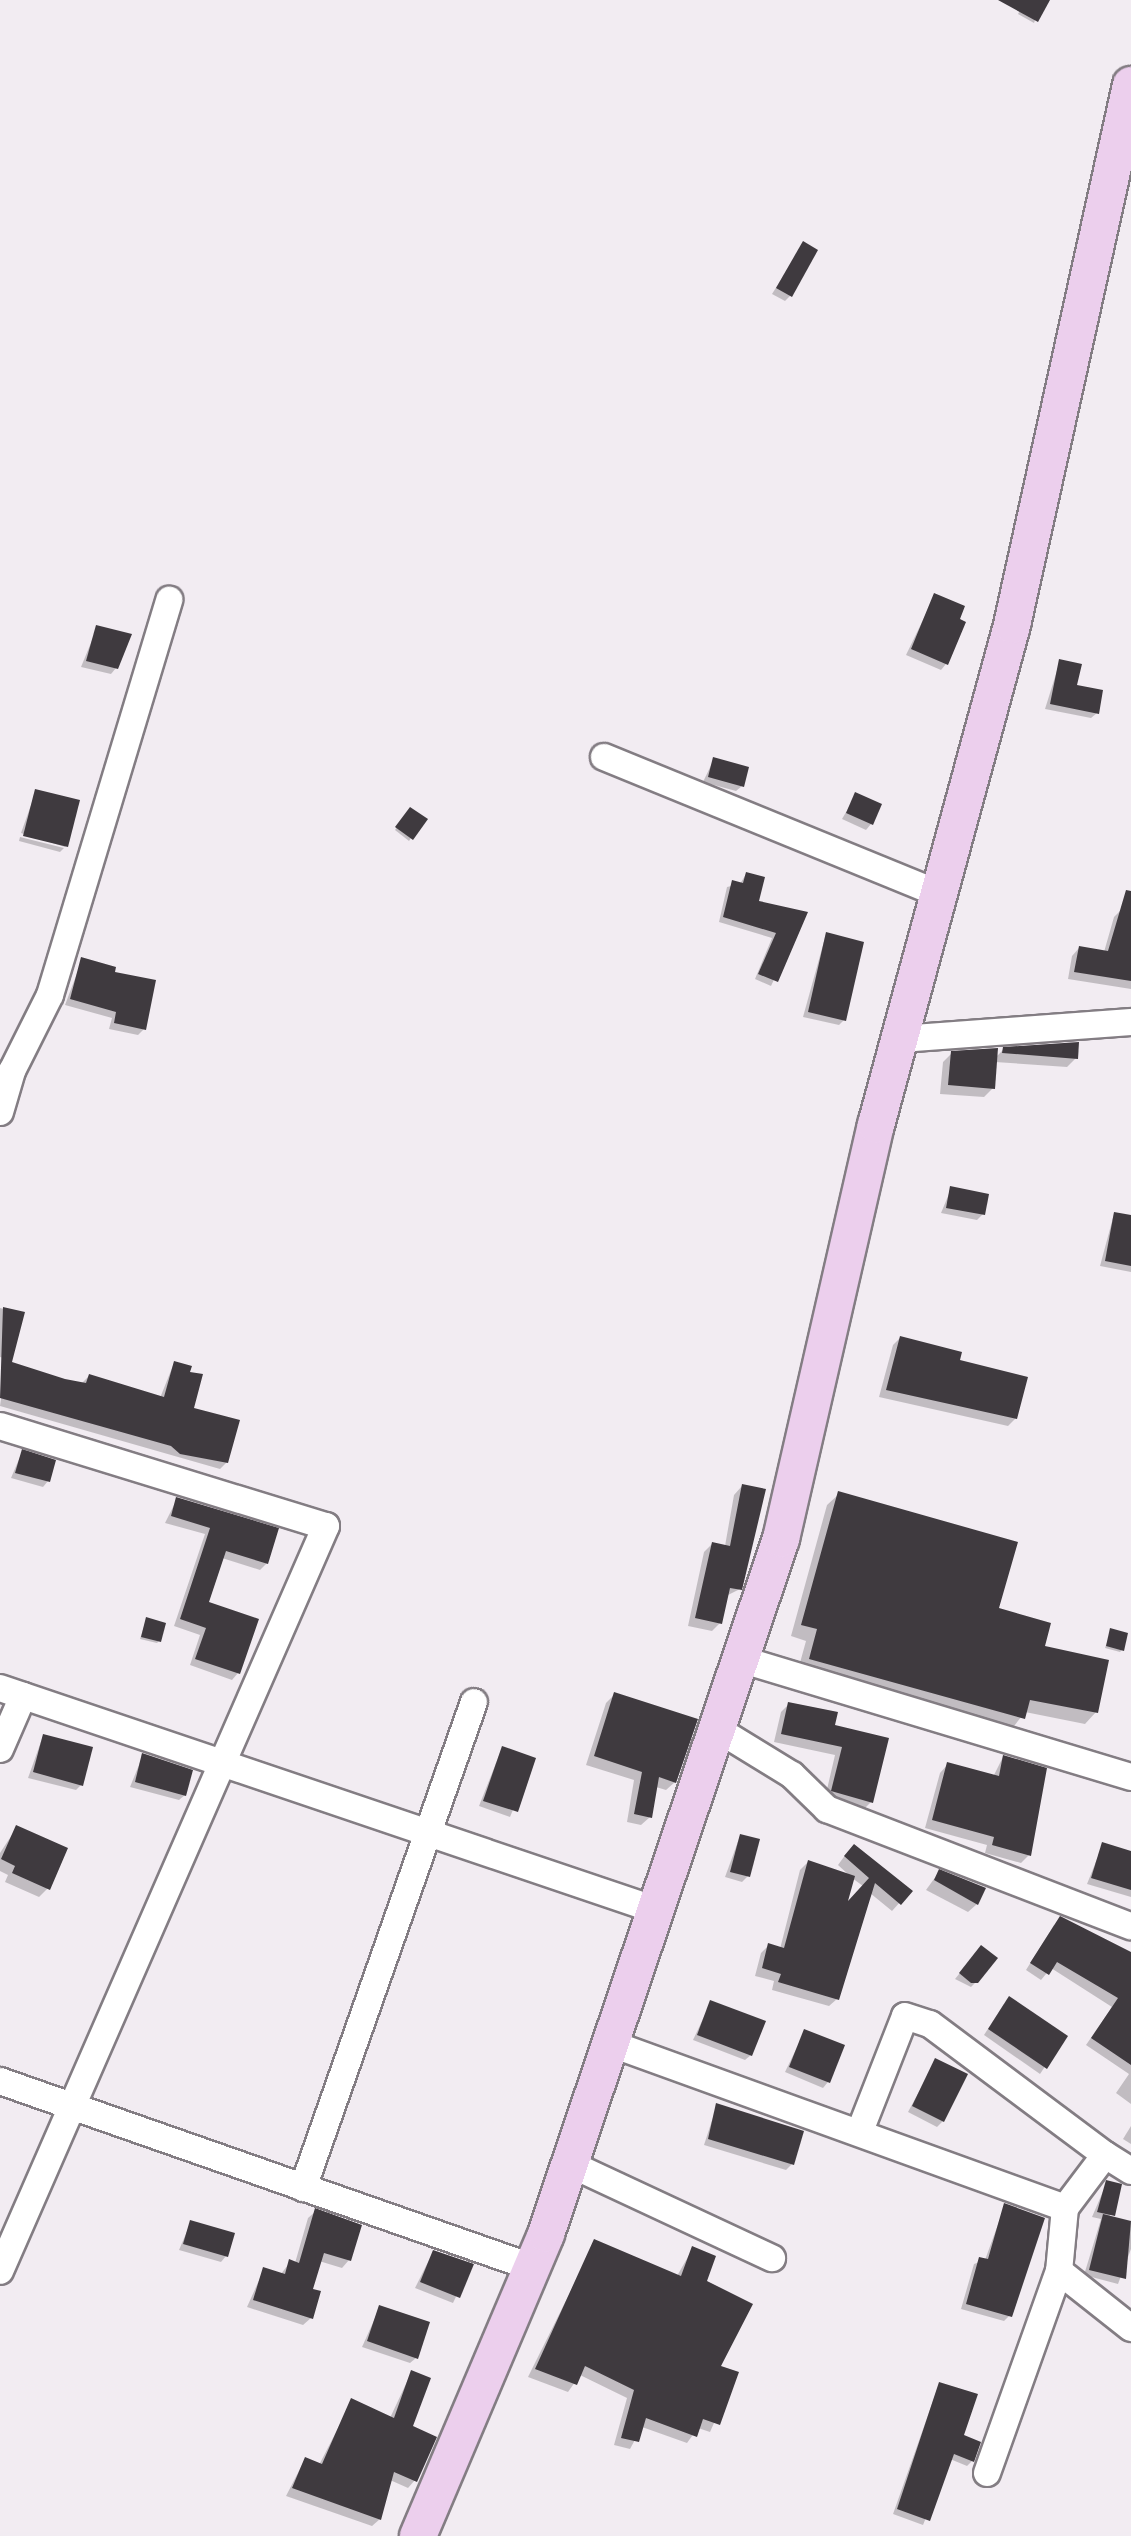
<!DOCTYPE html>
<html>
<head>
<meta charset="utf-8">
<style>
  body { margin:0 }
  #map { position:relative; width:1131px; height:2536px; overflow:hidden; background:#f2ecf2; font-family:"Fira Sans",sans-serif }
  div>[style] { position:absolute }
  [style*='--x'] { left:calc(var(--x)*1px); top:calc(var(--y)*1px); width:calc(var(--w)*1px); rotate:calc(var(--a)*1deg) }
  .shadow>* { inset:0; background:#0003 }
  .building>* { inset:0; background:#3f3a3f }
  .roads { filter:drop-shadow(2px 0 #837d83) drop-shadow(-2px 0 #837d83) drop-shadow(0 2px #837d83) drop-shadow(0 -2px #837d83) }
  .street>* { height:26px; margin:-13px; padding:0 13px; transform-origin:13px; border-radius:13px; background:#fff }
  .secondary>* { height:36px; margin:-18px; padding:0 18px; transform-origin:18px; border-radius:18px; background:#eccfed }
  span { translate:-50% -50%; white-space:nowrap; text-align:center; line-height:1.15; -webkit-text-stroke:8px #fffaff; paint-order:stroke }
</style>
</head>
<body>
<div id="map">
  <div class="shadow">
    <i style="clip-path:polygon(1026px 0,1042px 0,1034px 23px,1018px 14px)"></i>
    <i style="clip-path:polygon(803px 244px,791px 295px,785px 301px,772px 294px)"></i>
    <i style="clip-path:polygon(935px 595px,946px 664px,941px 670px,906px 655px)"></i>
    <i style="clip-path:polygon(97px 628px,116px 668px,111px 674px,81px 667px)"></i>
    <i style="clip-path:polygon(1060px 661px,1097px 713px,1091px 718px,1045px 709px)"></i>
    <i style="clip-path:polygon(714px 759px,742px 786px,736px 791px,703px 782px)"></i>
    <i style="clip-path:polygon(36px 791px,66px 846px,65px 847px,21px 833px)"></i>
    <i style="clip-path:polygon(856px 795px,871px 824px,866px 830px,842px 819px)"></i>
    <i style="clip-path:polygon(408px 811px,411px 838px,409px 841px,395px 830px)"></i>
    <i style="clip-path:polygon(20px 837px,64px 848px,60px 852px,19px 841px)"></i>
    <i style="clip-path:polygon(746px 874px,757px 902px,805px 913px,771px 986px,755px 979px,772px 938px,719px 922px,727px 887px,740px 884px)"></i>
    <i style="clip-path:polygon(1122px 909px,1131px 912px,1131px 989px,1068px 979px,1072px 956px,1079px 948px,1104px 952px,1114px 917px)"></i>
    <i style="clip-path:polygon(826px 934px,844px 1020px,839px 1025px,803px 1017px)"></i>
    <i style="clip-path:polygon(82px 960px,112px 973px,144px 1029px,138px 1035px,109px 1029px,112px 1018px,65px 1005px)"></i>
    <i style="clip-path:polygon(1004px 1049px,1076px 1058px,1067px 1067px,995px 1062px,993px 1088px,984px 1097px,940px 1094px,943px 1062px,952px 1053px,995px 1058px)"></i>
    <i style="clip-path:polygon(951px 1189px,983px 1214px,977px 1220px,941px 1213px)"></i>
    <i style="clip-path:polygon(1114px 1214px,1131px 1217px,1131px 1272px,1100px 1266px)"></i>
    <i style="clip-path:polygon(0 1308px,23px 1314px,7px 1359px,0 1357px)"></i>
    <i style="clip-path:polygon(900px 1338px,958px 1361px,1016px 1418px,1008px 1426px,879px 1397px,893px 1345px)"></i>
    <i style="clip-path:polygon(174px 1363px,191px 1410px,227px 1462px,220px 1469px,0 1406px,5px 1371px,81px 1384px,89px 1376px,160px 1398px)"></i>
    <i style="clip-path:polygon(22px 1452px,48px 1481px,43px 1487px,11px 1478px)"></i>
    <i style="clip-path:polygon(742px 1486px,740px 1589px,726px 1596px,720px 1623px,712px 1631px,688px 1626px,704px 1552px,712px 1544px,725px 1546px,734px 1495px)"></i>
    <i style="clip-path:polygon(839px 1494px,1042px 1648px,1096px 1712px,1085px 1724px,1025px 1712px,1011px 1730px,798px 1670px,806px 1641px,791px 1636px,827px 1505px)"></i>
    <i style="clip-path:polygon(177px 1499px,267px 1563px,260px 1570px,222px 1558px,207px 1604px,238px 1673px,232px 1680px,190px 1665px,200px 1635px,174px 1626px,205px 1534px,165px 1523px)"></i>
    <i style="clip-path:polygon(146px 1620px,159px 1641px,157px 1643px,140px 1639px)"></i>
    <i style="clip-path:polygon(1111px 1631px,1122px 1650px,1120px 1652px,1105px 1648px)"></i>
    <i style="clip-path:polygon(614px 1695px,675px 1782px,666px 1790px,656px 1787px,650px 1817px,641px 1825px,627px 1822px,634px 1780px,586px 1765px,606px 1703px)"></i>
    <i style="clip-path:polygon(789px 1704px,833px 1727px,886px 1740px,871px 1802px,863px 1810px,825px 1798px,835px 1755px,774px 1742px,781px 1712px)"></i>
    <i style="clip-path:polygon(43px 1736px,81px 1785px,76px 1790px,28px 1778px)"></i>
    <i style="clip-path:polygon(502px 1748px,534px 1759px,510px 1817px,479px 1806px)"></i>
    <i style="clip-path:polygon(143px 1755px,185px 1795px,179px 1800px,130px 1787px)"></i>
    <i style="clip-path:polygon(1003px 1757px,1029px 1855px,1021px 1863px,985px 1853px,987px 1845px,925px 1828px,940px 1773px,948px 1764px,993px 1777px)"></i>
    <i style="clip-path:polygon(17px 1827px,48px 1888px,39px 1897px,5px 1882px,8px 1875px,0 1871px,0 1853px)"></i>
    <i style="clip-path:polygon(740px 1836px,748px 1876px,742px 1882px,725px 1877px)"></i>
    <i style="clip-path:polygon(1103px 1844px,1131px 1853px,1131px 1897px,1087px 1884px)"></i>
    <i style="clip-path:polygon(evenodd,846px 1854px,910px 1891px,892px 1911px,870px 1893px,837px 1999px,829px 2006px,772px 1990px,774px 1981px,755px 1976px,761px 1953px,769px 1945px,780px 1949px,800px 1870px,808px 1862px,851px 1877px,838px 1865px,846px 1854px,852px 1878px,863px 1886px,845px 1907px,852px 1878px)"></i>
    <i style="clip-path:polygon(939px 1872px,977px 1904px,968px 1912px,926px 1890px)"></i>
    <i style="clip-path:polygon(1054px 1925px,1131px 1955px,1131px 2104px,1116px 2093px,1129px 2074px,1086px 2045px,1112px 2007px,1051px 1968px,1041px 1980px,1026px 1970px)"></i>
    <i style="clip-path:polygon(976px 1953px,977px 1981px,971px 1987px,955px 1979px)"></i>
    <i style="clip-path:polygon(711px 2002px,751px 2055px,745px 2060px,693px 2040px)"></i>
    <i style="clip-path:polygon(1004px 2004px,1065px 2037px,1040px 2074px,984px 2035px)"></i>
    <i style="clip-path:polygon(805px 2031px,828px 2082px,823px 2088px,785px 2072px)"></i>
    <i style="clip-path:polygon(936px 2060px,943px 2121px,937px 2127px,908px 2112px)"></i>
    <i style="clip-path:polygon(717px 2105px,792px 2164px,786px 2170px,704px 2145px)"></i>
    <i style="clip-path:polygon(1131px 2126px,1131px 2144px,1123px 2139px)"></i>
    <i style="clip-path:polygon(1107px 2182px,1110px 2218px,1131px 2223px,1131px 2249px,1118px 2284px,1084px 2275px,1101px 2219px,1092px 2217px)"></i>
    <i style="clip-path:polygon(1005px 2205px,1010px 2315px,1004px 2321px,961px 2309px,974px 2264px,985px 2260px)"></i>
    <i style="clip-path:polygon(316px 2211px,349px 2260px,342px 2268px,319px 2261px,310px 2290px,311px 2318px,303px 2325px,247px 2307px,264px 2269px,281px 2274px,290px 2262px,295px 2263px,308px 2218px)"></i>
    <i style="clip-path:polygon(191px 2222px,226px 2256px,221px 2262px,179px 2250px)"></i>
    <i style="clip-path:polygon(595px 2242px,677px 2276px,693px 2248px,704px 2282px,718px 2367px,736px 2374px,710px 2432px,698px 2428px,687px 2443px,642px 2427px,630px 2449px,614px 2445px,627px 2398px,580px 2375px,568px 2392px,528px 2377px)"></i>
    <i style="clip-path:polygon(433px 2252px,471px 2265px,453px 2303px,415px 2288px)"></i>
    <i style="clip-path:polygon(380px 2307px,416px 2358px,410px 2363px,362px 2347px)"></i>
    <i style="clip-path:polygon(411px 2373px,415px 2480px,408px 2488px,390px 2480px,380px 2519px,372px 2526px,286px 2496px,305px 2459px,319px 2465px,352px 2401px,390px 2418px)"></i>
    <i style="clip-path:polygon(939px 2384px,972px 2461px,967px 2466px,950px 2459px,923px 2525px,893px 2514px)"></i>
  </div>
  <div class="building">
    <i style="clip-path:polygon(998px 0,1050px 0,1038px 22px)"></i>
    <i style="clip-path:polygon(803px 241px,818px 250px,792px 297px,776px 288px)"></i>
    <i style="clip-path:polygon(934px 593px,965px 606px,960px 619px,966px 622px,948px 665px,911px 649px)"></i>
    <i style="clip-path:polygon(96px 625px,132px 634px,118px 669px,86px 661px)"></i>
    <i style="clip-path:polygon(1059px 659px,1082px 664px,1077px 685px,1103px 690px,1099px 714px,1050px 704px)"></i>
    <i style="clip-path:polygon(713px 757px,749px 767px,744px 787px,708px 777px)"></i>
    <i style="clip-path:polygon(35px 789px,80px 800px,68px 847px,23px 836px)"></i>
    <i style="clip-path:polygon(855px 792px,882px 804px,873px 825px,846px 813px)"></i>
    <i style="clip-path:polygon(410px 807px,428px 819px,413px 840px,395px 827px)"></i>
    <i style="clip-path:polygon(746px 872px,765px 877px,759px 901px,808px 912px,778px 982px,758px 974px,776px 933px,723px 917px,732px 880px,743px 883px)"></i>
    <i style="clip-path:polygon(1126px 890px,1131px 891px,1131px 981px,1074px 972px,1079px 946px,1108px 951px)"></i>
    <i style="clip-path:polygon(826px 932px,864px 942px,846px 1021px,808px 1012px)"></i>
    <i style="clip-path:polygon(81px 957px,116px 967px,115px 972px,156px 980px,146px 1030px,114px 1023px,116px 1012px,70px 999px)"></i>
    <i style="clip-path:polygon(1079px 1042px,1078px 1059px,1002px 1053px,1003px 1047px)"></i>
    <i style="clip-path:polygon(998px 1048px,995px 1089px,948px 1085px,951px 1051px)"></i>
    <i style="clip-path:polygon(950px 1186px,989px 1194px,985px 1215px,946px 1208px)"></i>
    <i style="clip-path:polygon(1114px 1212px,1131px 1215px,1131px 1266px,1105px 1261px)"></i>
    <i style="clip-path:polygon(3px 1307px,25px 1312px,12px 1362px,65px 1379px,86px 1383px,89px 1374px,164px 1397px,174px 1361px,192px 1366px,190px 1372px,203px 1374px,194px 1408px,240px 1420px,228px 1463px,180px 1454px,171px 1446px,0 1398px)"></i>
    <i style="clip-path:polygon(900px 1336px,962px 1352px,960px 1360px,1028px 1377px,1017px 1419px,886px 1390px)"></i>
    <i style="clip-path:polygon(22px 1449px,56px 1460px,50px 1482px,15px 1473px)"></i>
    <i style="clip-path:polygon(742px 1484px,766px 1489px,742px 1590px,730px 1588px,722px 1624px,695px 1618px,712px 1542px,730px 1546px)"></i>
    <i style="clip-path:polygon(838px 1491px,1018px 1542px,999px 1608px,1051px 1623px,1045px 1646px,1109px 1660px,1098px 1713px,1030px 1700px,1025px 1719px,809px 1659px,817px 1629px,801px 1625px)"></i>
    <i style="clip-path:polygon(176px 1497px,279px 1528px,268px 1564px,226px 1551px,209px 1602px,259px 1619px,240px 1674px,195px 1659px,206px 1628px,180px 1619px,210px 1528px,171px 1516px)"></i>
    <i style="clip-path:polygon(146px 1617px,166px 1623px,161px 1642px,141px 1637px)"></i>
    <i style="clip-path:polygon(1110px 1628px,1128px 1633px,1124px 1651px,1106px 1646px)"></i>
    <i style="clip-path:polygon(614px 1692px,698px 1719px,676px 1783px,659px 1777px,652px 1818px,634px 1814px,642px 1772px,594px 1756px)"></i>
    <i style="clip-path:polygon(788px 1702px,838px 1712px,835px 1725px,889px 1738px,873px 1803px,831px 1791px,842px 1747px,781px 1734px)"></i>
    <i style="clip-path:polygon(43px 1734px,93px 1747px,83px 1786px,33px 1772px)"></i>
    <i style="clip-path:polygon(502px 1746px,536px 1758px,518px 1812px,483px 1801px)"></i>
    <i style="clip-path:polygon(142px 1753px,193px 1770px,186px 1796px,135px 1782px)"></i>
    <i style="clip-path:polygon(1003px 1755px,1047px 1768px,1031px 1856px,992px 1845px,994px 1837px,932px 1820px,947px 1762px,999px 1776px)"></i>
    <i style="clip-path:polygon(16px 1825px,68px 1848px,50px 1890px,12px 1873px,15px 1866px,1px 1859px)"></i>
    <i style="clip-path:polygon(740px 1834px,760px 1839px,750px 1877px,730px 1872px)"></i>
    <i style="clip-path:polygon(1102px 1842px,1131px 1851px,1131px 1890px,1091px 1878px)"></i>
    <i style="clip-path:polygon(854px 1844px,913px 1891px,901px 1905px,875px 1883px,839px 2000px,778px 1982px,781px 1974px,762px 1968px,768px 1943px,784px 1948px,808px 1860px,855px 1876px,848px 1901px,869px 1878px,844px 1856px)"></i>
    <i style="clip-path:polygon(939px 1869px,986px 1888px,978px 1905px,934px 1880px)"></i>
    <i style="clip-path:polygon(1060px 1916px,1131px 1952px,1131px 2065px,1091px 2038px,1118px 1998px,1057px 1962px,1049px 1975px,1030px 1963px)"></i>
    <i style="clip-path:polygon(981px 1945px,998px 1958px,978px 1983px,971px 1983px,959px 1973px)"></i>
    <i style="clip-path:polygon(1009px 1996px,1068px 2036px,1047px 2069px,988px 2029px)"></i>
    <i style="clip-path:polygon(710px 2000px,766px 2021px,752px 2056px,697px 2035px)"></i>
    <i style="clip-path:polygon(804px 2029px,845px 2045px,830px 2083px,789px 2067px)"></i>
    <i style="clip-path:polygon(935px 2058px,968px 2074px,944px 2122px,912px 2106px)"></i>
    <i style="clip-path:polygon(716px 2103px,804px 2131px,794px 2165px,708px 2139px)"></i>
    <i style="clip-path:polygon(1106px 2180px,1122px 2184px,1115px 2216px,1097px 2212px)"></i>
    <i style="clip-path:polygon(1004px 2203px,1045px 2218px,1012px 2317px,966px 2304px,979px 2257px,988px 2259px)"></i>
    <i style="clip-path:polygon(315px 2208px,362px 2225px,351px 2261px,324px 2253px,313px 2289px,321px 2291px,313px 2319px,253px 2300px,263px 2267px,285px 2274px,289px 2259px,299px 2263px)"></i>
    <i style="clip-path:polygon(1103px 2214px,1131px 2221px,1126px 2279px,1089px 2270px)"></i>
    <i style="clip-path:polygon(190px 2220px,235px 2233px,228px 2257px,183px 2244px)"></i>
    <i style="clip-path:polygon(594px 2239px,681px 2276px,692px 2246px,716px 2256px,707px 2281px,753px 2304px,721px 2366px,739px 2372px,720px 2425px,703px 2419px,697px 2437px,646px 2418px,639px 2442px,621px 2438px,634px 2390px,585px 2366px,577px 2385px,535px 2369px)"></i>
    <i style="clip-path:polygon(433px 2250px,474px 2264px,460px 2298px,420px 2282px)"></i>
    <i style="clip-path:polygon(379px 2305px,430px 2322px,418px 2359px,367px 2341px)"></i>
    <i style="clip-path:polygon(411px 2370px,431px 2378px,413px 2426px,437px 2437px,417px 2482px,394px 2472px,381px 2520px,292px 2488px,305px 2457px,322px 2464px,351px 2398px,394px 2418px)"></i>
    <i style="clip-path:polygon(939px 2382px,978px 2394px,964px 2435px,981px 2442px,974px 2462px,954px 2454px,930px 2521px,897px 2509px)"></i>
  </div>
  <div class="roads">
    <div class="street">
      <i style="--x:604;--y:757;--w:362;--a:22.2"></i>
      <i style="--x:900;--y:1039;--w:232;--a:-4.2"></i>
      <i style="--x:0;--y:1112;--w:43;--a:-73.7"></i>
      <i style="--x:12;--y:1071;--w:85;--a:-63.4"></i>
      <i style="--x:50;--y:995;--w:413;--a:-73.2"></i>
      <i style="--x:0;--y:1426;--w:341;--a:17.1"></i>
      <i style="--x:326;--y:1526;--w:813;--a:113.63"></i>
      <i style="--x:740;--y:1659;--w:408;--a:16.8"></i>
      <i style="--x:0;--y:1688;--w:693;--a:18.7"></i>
      <i style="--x:717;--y:1729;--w:88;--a:31.5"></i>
      <i style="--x:792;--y:1775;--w:49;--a:44.2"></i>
      <i style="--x:827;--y:1809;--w:326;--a:21.1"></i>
      <i style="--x:0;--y:1749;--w:58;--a:-66.5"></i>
      <i style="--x:612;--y:2044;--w:482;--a:19.9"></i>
      <i style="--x:0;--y:2081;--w:563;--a:19.3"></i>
      <i style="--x:860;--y:2131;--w:123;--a:-68.6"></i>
      <i style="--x:905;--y:2016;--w:26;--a:18"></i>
      <i style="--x:930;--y:2024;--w:219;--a:36.8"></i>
      <i style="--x:570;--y:2164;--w:223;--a:25"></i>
      <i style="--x:1131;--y:2171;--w:31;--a:-148"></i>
      <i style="--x:1105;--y:2155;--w:66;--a:127"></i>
      <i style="--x:1065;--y:2208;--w:63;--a:95.4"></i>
      <i style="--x:1059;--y:2271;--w:92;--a:38.4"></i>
      <i style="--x:303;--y:2188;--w:515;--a:-70.62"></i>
      <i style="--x:987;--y:2473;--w:214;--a:-70.4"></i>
    </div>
    <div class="secondary">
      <i style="--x:418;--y:2536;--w:328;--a:-67"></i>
      <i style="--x:546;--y:2234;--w:734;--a:-71.32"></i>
      <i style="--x:781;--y:1539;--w:425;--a:-77.1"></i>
      <i style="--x:876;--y:1125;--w:518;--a:-74.78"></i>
      <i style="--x:1012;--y:625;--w:553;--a:-77.57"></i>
    </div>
  </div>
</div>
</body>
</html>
